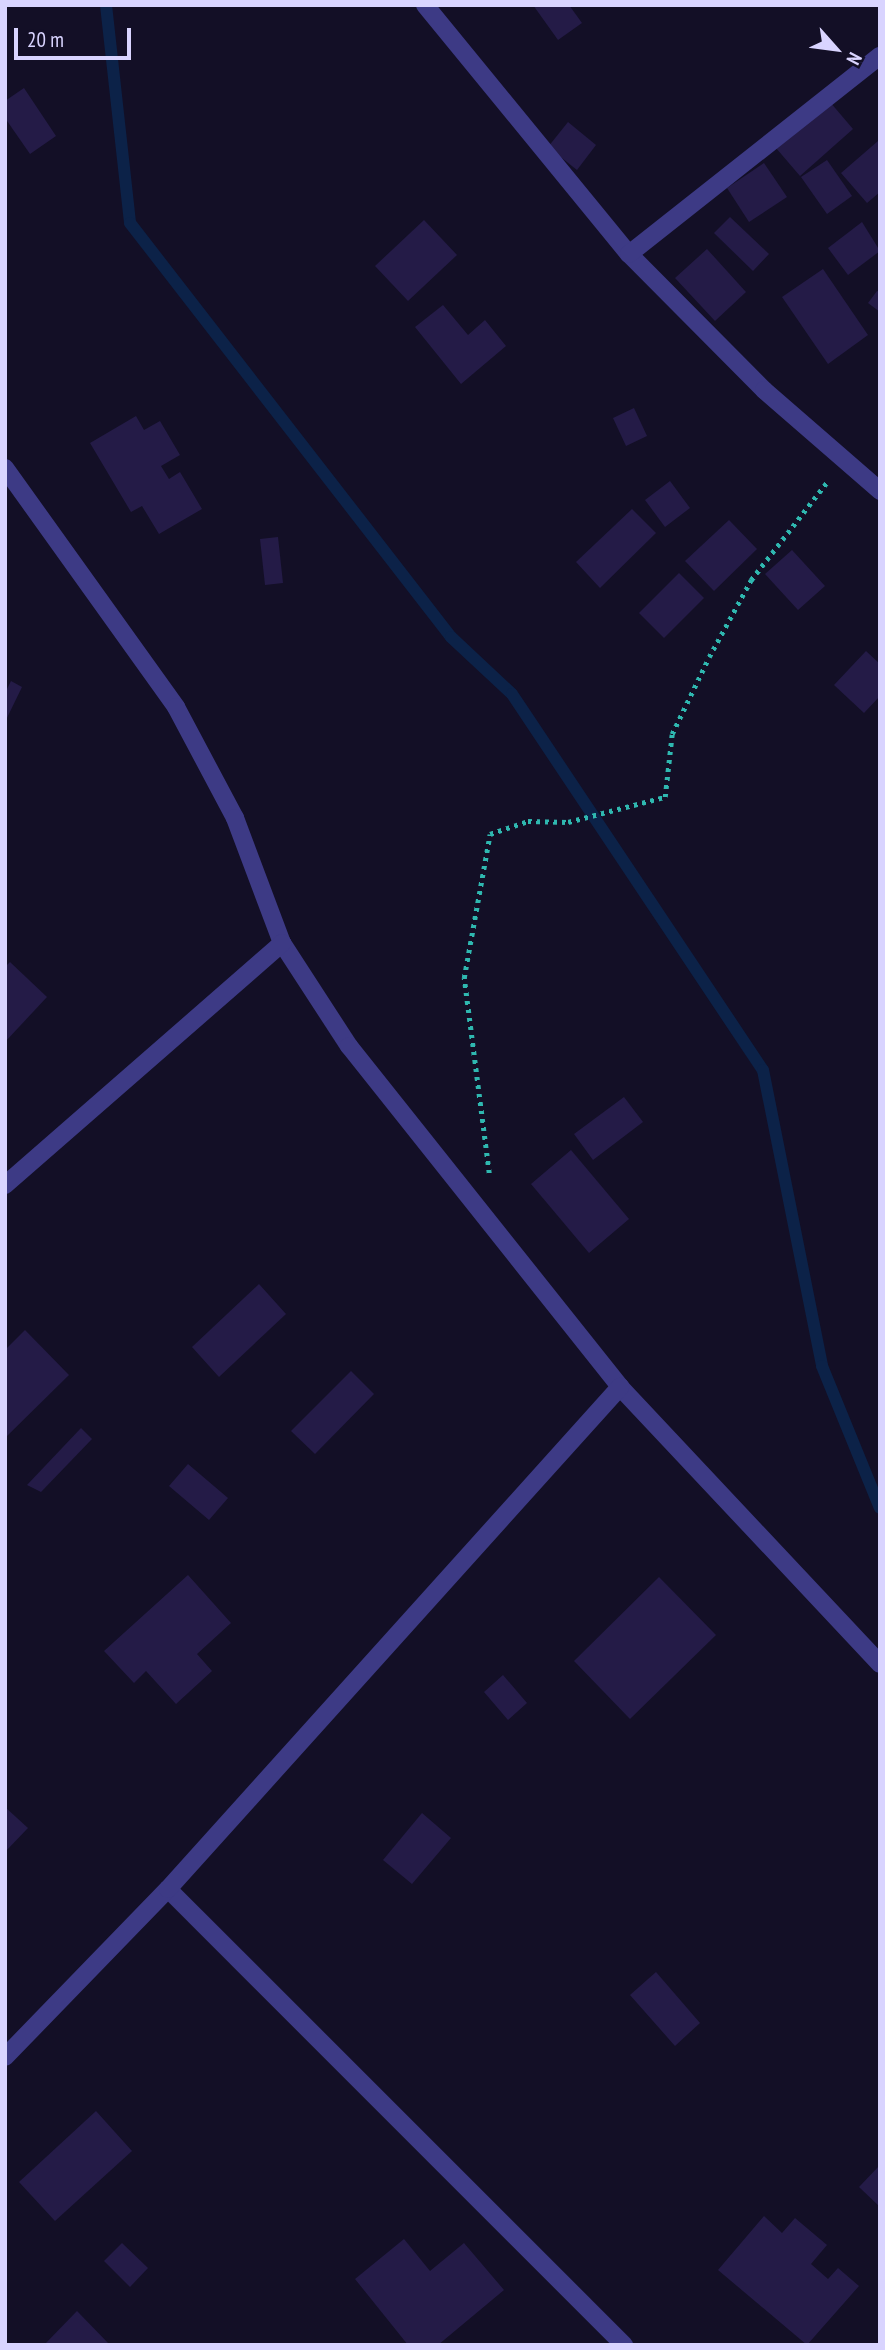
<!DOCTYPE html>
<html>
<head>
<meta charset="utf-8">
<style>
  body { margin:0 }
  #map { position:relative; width:885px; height:2350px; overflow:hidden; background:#130f26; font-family:"PT Sans Narrow",sans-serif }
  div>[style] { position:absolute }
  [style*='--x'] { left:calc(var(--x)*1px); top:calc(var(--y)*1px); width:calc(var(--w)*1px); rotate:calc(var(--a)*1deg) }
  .stream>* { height:12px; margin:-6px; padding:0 6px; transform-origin:6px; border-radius:6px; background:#0c2248 }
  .building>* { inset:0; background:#241b47 }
  .path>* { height:4.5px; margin-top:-2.25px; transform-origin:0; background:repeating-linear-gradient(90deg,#2fb8b0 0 3.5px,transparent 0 8.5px) }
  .minor>* { height:18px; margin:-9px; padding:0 9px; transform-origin:9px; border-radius:9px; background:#3d3a85 }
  span { translate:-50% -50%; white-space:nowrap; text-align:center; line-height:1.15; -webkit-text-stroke:5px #130f26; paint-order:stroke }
  .frame { position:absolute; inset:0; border:7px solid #d9d4ff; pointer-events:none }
  .north { position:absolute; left:801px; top:14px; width:70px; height:70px; -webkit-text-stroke:5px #130f26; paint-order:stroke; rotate:118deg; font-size:19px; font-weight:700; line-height:28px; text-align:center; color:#d9d4ff }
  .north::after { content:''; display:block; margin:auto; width:24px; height:32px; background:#d9d4ff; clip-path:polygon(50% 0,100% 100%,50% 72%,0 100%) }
  .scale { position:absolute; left:14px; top:28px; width:117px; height:32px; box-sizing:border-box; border:4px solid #d9d4ff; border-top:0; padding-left:9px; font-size:21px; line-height:24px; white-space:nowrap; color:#d9d4ff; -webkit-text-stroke:5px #130f26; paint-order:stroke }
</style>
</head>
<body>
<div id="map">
  <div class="stream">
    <i style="--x:106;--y:5;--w:219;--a:83.7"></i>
    <i style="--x:130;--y:223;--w:524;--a:52.21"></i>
    <i style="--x:451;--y:637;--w:83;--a:43.1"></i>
    <i style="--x:512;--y:694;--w:452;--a:56.3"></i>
    <i style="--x:763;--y:1070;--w:302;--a:78.7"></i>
    <i style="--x:822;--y:1366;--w:153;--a:67.8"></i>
  </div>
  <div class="building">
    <i style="clip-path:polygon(533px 5px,569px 5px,582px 23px,558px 40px)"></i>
    <i style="clip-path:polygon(24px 88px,56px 136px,30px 154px,5px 118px,5px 101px)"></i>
    <i style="clip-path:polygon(830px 102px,853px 129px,800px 176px,776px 148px)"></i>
    <i style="clip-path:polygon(568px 122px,596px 145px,577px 170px,548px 147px)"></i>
    <i style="clip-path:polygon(878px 141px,880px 192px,867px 203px,841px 173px)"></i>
    <i style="clip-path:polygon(827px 160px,852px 196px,827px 214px,801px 177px)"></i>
    <i style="clip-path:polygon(764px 163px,787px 197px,749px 222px,727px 188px)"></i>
    <i style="clip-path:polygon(730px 217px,769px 254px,753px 271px,714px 233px)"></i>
    <i style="clip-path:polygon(424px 220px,457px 255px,408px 301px,375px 266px)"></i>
    <i style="clip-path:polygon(862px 222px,880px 251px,848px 275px,828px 248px)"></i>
    <i style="clip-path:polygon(707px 249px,746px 292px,715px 321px,675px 278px)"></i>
    <i style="clip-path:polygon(823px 269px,868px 335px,828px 364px,782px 297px)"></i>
    <i style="clip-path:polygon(877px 291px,880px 292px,880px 312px,868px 303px)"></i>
    <i style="clip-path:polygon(443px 305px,468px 335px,485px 320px,506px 346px,461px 384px,415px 327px)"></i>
    <i style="clip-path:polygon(634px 408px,647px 436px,626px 446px,613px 418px)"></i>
    <i style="clip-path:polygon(136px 416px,144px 430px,160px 421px,180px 455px,161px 466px,169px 479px,180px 472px,202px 509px,159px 534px,142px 506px,131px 512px,90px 443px)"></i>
    <i style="clip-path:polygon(670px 481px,690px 508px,665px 527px,645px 500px)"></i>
    <i style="clip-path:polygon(632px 509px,656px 533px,600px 588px,576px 562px)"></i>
    <i style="clip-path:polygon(729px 520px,757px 549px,714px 591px,685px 561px)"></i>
    <i style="clip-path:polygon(278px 537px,283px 583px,265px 585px,260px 539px)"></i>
    <i style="clip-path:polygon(792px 550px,825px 586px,798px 610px,765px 574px)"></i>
    <i style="clip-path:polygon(679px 573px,704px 598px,664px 638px,639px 613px)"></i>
    <i style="clip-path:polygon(866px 651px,880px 664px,880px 696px,864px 713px,834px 685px)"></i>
    <i style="clip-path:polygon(11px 681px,22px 687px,5px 722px,5px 693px)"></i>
    <i style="clip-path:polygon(10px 962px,47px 997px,5px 1042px,5px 967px)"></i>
    <i style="clip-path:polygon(624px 1097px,643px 1122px,593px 1160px,574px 1134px)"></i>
    <i style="clip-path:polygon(571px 1150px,629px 1219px,589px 1253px,531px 1184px)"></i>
    <i style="clip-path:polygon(259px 1284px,286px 1314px,219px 1377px,192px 1347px)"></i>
    <i style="clip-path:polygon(25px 1330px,69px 1375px,5px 1438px,5px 1350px)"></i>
    <i style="clip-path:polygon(351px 1371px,374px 1394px,315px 1454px,291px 1431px)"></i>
    <i style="clip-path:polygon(81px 1428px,92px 1439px,41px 1492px,27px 1485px)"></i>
    <i style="clip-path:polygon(188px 1464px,228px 1498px,209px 1520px,169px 1486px)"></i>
    <i style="clip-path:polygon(188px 1575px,231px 1623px,197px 1654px,212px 1671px,176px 1704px,146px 1671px,134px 1683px,104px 1651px)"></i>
    <i style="clip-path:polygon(659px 1577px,716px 1635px,630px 1719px,574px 1661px)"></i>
    <i style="clip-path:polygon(503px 1675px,527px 1703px,508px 1720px,484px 1692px)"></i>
    <i style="clip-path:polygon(5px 1807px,28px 1828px,5px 1852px)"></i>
    <i style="clip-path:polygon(422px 1813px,451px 1838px,412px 1884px,383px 1860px)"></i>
    <i style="clip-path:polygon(656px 1972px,700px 2023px,675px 2046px,630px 1995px)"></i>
    <i style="clip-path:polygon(96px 2111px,132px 2151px,55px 2221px,19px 2182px)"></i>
    <i style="clip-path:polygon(880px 2165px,880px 2207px,859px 2187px)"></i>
    <i style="clip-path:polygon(764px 2216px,782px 2233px,795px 2218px,827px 2245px,811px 2264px,828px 2279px,838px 2268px,859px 2286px,807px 2345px,718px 2270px)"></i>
    <i style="clip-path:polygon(404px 2239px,430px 2271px,464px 2243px,504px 2290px,438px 2345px,408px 2345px,355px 2279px)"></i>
    <i style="clip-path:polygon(122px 2243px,148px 2268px,130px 2287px,104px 2261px)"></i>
    <i style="clip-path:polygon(77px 2311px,110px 2345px,44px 2345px)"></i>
  </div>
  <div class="path">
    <i style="--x:489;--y:1173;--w:197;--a:-97.3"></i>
    <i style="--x:464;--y:978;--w:146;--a:-79.8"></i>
    <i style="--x:490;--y:834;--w:40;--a:-18.9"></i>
    <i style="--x:528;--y:821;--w:40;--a:1.4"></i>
    <i style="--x:568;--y:822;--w:100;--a:-14.5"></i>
    <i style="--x:665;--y:797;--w:63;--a:-83.7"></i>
    <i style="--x:672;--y:734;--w:85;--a:-64.3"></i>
    <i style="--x:709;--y:657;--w:88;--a:-61.4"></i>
    <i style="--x:751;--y:580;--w:124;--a:-52.2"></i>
  </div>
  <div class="minor">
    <i style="--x:425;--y:5;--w:322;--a:50.7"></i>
    <i style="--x:629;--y:254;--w:192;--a:45.2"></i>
    <i style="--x:764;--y:390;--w:154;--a:41"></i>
    <i style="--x:629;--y:254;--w:320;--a:-38.3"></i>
    <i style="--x:5;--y:468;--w:294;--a:54.4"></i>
    <i style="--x:176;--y:707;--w:126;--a:62"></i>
    <i style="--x:235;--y:818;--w:134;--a:69.4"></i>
    <i style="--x:282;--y:943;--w:123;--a:57"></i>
    <i style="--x:349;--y:1046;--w:436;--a:51.5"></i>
    <i style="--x:620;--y:1387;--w:380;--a:46.8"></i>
    <i style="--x:5;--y:1185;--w:368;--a:-41.1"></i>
    <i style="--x:168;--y:1889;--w:645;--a:45"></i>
    <i style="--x:5;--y:2057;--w:234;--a:-45.9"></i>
    <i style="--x:168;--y:1889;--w:676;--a:-48"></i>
  </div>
  <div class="frame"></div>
  <div class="north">N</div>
  <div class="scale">20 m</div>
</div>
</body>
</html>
